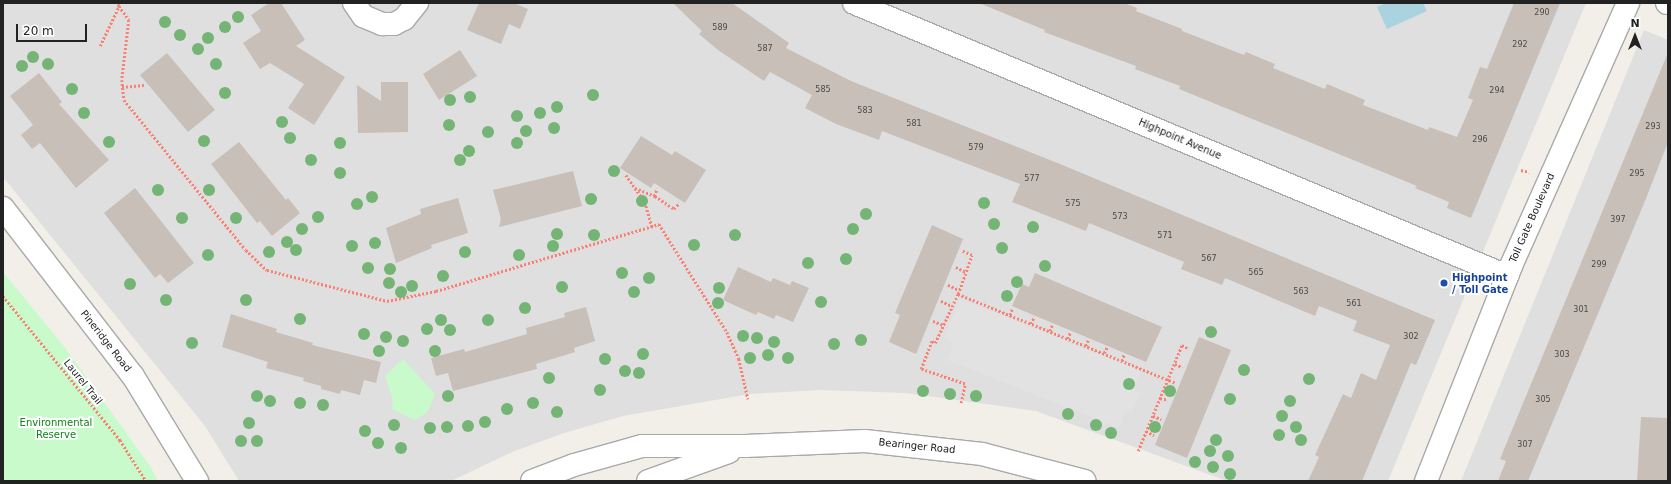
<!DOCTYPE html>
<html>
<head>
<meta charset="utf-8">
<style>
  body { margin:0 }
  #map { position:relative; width:1671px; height:484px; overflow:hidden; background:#f2efe9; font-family:"DejaVu Sans",sans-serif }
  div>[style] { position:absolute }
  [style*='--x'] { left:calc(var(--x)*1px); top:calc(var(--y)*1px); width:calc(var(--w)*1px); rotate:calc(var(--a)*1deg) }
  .residential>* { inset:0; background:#e0dfdf }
  .park>* { inset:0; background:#c8facc }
  .parking>* { inset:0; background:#e2e2e2 }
  .water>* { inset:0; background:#aad3df }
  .building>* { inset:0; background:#c7bfb8 }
  .path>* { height:2.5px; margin-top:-1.25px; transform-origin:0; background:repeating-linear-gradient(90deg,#fa8072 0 2px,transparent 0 4px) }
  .roads { filter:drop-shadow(1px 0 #a9a9a9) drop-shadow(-1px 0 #a9a9a9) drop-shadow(0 1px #a9a9a9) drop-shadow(0 -1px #a9a9a9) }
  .minor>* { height:22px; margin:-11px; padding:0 11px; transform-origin:11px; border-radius:11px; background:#fff }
  .trees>* { width:12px; height:12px; margin:-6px; border-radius:50%; background:#74b475 }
  .dots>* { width:11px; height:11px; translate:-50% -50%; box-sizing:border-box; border:2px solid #fff; border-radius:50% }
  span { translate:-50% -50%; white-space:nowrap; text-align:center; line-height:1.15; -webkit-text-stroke:4px #fff; paint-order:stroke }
  .number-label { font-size:8px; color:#4b4948 }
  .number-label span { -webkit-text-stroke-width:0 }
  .street-label { font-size:10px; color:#222 }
  .transit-label { font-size:10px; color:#164399; font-weight:700 }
  .left { translate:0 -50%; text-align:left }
  .park-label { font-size:10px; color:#0c8416 }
  .frame { position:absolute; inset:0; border:4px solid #222; pointer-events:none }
  .north { position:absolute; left:1615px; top:16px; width:40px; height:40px; -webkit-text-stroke:3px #fff; paint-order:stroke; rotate:0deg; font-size:11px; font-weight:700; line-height:16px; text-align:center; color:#222 }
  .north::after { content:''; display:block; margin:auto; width:14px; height:18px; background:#222; clip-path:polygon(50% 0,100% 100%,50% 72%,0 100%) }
  .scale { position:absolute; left:16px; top:24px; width:71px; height:18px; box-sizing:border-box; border:2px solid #222; border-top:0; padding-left:5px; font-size:12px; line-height:14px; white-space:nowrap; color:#222; -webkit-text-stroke:3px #fff; paint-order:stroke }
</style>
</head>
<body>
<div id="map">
  <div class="residential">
    <i style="clip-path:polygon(3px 3px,1586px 3px,1388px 481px,1227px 481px,1036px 411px,906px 393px,821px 390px,750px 394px,623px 416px,564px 433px,512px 452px,451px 481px,239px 481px,205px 426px,3px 177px)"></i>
    <i style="clip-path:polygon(1644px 30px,1668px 40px,1668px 481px,1461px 481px)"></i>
  </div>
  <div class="park">
    <i style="clip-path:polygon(3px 272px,63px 345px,150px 466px,158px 481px,3px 481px)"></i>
    <i style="clip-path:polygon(403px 359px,435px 394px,427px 413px,414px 420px,392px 409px,393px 401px,385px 376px)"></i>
  </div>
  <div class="parking">
    <i style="clip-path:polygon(960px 299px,1141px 371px,1134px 389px,1140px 392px,1132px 412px,1126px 410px,1119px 428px,947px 360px,954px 342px,944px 338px)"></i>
  </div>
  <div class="water">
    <i style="clip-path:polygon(1386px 3px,1423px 3px,1427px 11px,1387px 29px,1377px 7px)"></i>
  </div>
  <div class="building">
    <i style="clip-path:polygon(269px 3px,281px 3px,305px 40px,296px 46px,345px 77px,314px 125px,288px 108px,304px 84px,270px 63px,260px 69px,243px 43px,261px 31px,251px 15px)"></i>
    <i style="clip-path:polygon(479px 3px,514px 3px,528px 9px,520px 29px,509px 24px,501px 44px,467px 30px)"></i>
    <i style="clip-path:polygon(673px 3px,732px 3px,789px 43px,786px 48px,851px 81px,1060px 164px,1435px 320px,1416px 365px,1411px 363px,1362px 481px,1308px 481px,1319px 457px,1315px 455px,1343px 394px,1351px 398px,1361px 373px,1376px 380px,1390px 345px,1353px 331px,1357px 321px,1319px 306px,1315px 316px,1225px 278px,1222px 285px,1181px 269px,1184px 262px,1089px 223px,1086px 231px,1012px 202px,1020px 184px,882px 131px,879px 140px,836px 124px,805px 108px,812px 95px,770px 72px,764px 81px,718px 50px,699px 34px,702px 31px)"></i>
    <i style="clip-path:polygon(979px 3px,1124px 3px,1137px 8px,1136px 11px,1182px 29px,1182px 31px,1244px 55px,1246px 52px,1275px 64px,1273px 68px,1325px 89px,1327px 84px,1365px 100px,1363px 105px,1428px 130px,1429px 127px,1457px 137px,1473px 100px,1468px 98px,1480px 67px,1487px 69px,1514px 3px,1560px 3px,1471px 218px,1447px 208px,1449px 202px,1415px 188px,1417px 186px,1179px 89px,1180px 86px,1135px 69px,1136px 66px,1044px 32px,1045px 30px)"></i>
    <i style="clip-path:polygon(460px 50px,477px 76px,439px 100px,423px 74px)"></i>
    <i style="clip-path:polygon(167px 53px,215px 110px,188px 132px,140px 75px)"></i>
    <i style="clip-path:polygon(1667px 55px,1668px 142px,1645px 201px,1528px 481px,1498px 481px,1506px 461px,1500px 459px)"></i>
    <i style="clip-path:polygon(39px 73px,62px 102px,59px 104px,109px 160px,76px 188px,40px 143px,32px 149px,21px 135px,33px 125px,10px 96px)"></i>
    <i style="clip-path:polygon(381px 82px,408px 82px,408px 132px,358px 133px,357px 85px,381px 101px)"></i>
    <i style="clip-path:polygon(641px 136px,672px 155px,675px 151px,706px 170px,685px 203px,654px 183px,651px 188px,620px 168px)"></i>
    <i style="clip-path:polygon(239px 142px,286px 200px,288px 198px,300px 213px,272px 236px,260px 221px,257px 223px,211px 164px)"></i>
    <i style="clip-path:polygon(573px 171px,582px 206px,499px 227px,501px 219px,493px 190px)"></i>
    <i style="clip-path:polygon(135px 188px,194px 263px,168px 283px,160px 274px,155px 278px,104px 213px)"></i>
    <i style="clip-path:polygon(458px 198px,468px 233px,431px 245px,432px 248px,396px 263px,386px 228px,421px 214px,420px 209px)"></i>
    <i style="clip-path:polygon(932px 225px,963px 239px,916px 354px,889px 342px,900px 315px,895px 313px)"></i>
    <i style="clip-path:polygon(738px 267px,771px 282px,773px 278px,790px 285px,792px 281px,809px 288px,793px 322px,776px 315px,774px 319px,758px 312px,756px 315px,723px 300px)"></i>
    <i style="clip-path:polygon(1035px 273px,1162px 327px,1146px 362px,1012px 306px,1022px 284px,1029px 287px)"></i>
    <i style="clip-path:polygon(586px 307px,595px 341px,574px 348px,575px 352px,536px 364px,537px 369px,453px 391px,448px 373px,436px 376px,431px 358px,464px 349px,465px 352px,527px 334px,526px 328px,565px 317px,564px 313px)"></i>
    <i style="clip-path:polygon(231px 314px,277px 329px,276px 332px,313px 343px,312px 345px,381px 362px,376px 383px,364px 380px,360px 395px,341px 390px,340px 394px,321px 389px,321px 386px,303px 381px,304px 378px,266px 368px,268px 362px,222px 347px)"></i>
    <i style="clip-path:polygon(1199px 337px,1231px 350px,1187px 458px,1155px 445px)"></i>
    <i style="clip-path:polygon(1641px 417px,1668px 418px,1668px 481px,1637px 481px)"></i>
  </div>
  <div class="path">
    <i style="--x:119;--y:6;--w:17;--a:54"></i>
    <i style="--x:129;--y:20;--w:60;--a:96.7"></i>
    <i style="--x:122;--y:80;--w:20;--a:84"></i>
    <i style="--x:124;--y:100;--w:193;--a:50.9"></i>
    <i style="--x:246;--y:250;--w:29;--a:44"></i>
    <i style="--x:267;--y:270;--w:124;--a:14.5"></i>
    <i style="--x:387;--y:301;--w:50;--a:-11.5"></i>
    <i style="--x:436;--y:291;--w:233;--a:-16.7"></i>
    <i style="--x:659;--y:224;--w:128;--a:57.8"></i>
    <i style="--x:727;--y:332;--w:30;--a:66"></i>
    <i style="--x:739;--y:359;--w:41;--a:77.3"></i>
    <i style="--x:100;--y:46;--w:44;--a:-64.6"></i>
    <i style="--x:119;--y:6;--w:4;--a:-135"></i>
    <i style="--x:122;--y:87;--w:22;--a:-5"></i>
    <i style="--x:1521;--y:170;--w:8;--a:14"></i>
    <i style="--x:626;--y:175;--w:33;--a:55"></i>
    <i style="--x:645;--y:202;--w:26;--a:74"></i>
    <i style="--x:635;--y:188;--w:22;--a:22"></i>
    <i style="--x:655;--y:196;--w:23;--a:34"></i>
    <i style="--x:674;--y:209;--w:8;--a:-50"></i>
    <i style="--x:654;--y:196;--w:8;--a:-67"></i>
    <i style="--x:956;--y:267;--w:11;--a:27"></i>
    <i style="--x:948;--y:285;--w:12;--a:24"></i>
    <i style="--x:958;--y:294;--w:235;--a:22.2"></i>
    <i style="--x:3;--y:296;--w:186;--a:50.9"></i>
    <i style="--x:120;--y:440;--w:49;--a:57.6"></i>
    <i style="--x:941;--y:301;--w:12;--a:24"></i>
    <i style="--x:1010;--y:315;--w:6;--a:-72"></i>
    <i style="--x:933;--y:321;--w:12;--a:20"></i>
    <i style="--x:1031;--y:324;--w:8;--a:-67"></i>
    <i style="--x:1050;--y:331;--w:6;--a:-72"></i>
    <i style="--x:1068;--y:339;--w:7;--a:-74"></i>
    <i style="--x:1086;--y:346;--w:6;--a:-72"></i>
    <i style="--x:1104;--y:353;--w:7;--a:-63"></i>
    <i style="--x:1122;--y:361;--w:7;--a:-74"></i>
    <i style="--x:1175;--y:364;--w:8;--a:23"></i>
    <i style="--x:1160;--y:398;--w:8;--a:14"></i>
    <i style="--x:961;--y:403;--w:19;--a:-78"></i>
    <i style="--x:965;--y:384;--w:46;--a:-161.2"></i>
    <i style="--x:921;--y:369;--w:30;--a:-69"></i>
    <i style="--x:932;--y:341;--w:4;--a:34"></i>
    <i style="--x:935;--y:343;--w:54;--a:-64.9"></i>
    <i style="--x:958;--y:294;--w:41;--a:-70.3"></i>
    <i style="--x:972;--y:255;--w:11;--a:-158"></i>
    <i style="--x:1153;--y:416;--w:9;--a:21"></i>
    <i style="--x:1146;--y:431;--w:9;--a:27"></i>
    <i style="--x:1138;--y:451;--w:115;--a:-67.5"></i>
    <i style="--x:1182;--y:345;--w:8;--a:30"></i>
  </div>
  <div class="roads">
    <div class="minor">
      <i style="--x:354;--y:3;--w:16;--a:55"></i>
      <i style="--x:363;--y:16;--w:21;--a:23"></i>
      <i style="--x:382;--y:24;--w:12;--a:0"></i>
      <i style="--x:394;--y:24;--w:11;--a:-27"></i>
      <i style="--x:404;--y:19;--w:21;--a:-51"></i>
      <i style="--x:854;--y:3;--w:708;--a:22.69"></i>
      <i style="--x:1667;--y:3;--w:1;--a:0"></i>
      <i style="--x:3;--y:208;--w:212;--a:52.3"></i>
      <i style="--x:133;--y:376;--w:123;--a:58.6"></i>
      <i style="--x:532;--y:481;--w:45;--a:-20.9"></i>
      <i style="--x:574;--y:465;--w:71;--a:-15.6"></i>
      <i style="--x:642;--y:446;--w:103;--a:0"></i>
      <i style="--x:745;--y:446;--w:120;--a:-2.4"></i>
      <i style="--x:865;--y:441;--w:118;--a:6.3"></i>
      <i style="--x:982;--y:454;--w:106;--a:14.7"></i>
      <i style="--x:648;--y:481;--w:86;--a:-19.7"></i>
      <i style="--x:1426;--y:481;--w:231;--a:-68.4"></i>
      <i style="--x:1511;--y:266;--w:288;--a:-66"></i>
    </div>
  </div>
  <div class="trees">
    <i style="left:238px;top:17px"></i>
    <i style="left:165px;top:22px"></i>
    <i style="left:225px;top:27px"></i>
    <i style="left:180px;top:35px"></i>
    <i style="left:208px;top:38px"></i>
    <i style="left:198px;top:49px"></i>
    <i style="left:33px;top:57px"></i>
    <i style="left:48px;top:64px"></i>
    <i style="left:216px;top:64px"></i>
    <i style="left:22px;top:66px"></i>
    <i style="left:72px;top:89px"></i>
    <i style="left:225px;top:93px"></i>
    <i style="left:593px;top:95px"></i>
    <i style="left:470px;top:97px"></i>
    <i style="left:450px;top:100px"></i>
    <i style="left:557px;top:107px"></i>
    <i style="left:84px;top:113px"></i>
    <i style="left:540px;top:113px"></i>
    <i style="left:517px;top:116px"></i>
    <i style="left:282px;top:122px"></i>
    <i style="left:449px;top:125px"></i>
    <i style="left:554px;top:128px"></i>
    <i style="left:526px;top:131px"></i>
    <i style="left:488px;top:132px"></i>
    <i style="left:290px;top:138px"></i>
    <i style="left:204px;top:141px"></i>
    <i style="left:109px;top:142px"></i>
    <i style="left:340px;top:143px"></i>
    <i style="left:517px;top:143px"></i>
    <i style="left:469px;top:151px"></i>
    <i style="left:311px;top:160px"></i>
    <i style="left:460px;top:160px"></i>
    <i style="left:614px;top:171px"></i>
    <i style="left:340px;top:173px"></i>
    <i style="left:158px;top:190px"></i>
    <i style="left:209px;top:190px"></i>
    <i style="left:372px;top:197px"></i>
    <i style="left:591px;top:199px"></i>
    <i style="left:642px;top:201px"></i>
    <i style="left:984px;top:203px"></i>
    <i style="left:357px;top:204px"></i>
    <i style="left:866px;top:214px"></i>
    <i style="left:318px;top:217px"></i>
    <i style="left:182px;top:218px"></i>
    <i style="left:236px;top:218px"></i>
    <i style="left:994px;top:224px"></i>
    <i style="left:1033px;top:227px"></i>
    <i style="left:302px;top:229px"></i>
    <i style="left:853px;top:229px"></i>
    <i style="left:557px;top:234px"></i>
    <i style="left:594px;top:235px"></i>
    <i style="left:735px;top:235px"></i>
    <i style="left:287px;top:242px"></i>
    <i style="left:375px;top:243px"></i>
    <i style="left:694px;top:245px"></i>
    <i style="left:352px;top:246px"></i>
    <i style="left:553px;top:246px"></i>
    <i style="left:1002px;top:248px"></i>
    <i style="left:296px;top:250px"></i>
    <i style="left:269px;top:252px"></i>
    <i style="left:465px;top:252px"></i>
    <i style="left:208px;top:255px"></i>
    <i style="left:519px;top:255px"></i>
    <i style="left:846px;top:259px"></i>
    <i style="left:808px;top:263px"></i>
    <i style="left:1045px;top:266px"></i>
    <i style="left:368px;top:268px"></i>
    <i style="left:390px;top:269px"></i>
    <i style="left:622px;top:273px"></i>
    <i style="left:443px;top:276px"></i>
    <i style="left:649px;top:278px"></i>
    <i style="left:1017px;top:282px"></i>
    <i style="left:389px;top:283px"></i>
    <i style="left:130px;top:284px"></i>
    <i style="left:412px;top:286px"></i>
    <i style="left:562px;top:287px"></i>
    <i style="left:719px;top:288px"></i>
    <i style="left:401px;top:292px"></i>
    <i style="left:634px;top:292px"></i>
    <i style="left:1007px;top:296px"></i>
    <i style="left:166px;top:300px"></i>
    <i style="left:246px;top:300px"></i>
    <i style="left:821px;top:302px"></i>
    <i style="left:718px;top:303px"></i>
    <i style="left:525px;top:308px"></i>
    <i style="left:300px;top:319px"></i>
    <i style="left:441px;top:320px"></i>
    <i style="left:488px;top:320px"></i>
    <i style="left:427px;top:329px"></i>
    <i style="left:450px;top:330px"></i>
    <i style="left:1211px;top:332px"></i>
    <i style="left:364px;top:334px"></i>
    <i style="left:743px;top:336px"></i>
    <i style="left:386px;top:337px"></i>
    <i style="left:757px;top:338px"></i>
    <i style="left:861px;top:340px"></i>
    <i style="left:403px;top:341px"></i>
    <i style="left:774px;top:342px"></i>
    <i style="left:192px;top:343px"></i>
    <i style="left:834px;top:344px"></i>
    <i style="left:379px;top:351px"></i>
    <i style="left:435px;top:351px"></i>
    <i style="left:643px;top:354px"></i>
    <i style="left:768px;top:355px"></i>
    <i style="left:750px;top:358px"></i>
    <i style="left:788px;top:358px"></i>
    <i style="left:605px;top:359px"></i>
    <i style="left:1244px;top:370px"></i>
    <i style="left:625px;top:371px"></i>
    <i style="left:639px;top:373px"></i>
    <i style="left:549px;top:378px"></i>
    <i style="left:1309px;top:379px"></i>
    <i style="left:1129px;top:384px"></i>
    <i style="left:600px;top:390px"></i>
    <i style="left:923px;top:391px"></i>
    <i style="left:1170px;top:391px"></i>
    <i style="left:950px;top:394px"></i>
    <i style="left:257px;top:396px"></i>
    <i style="left:448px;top:396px"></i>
    <i style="left:976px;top:396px"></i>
    <i style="left:1230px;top:399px"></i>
    <i style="left:270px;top:401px"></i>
    <i style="left:1290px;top:401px"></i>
    <i style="left:300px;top:403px"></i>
    <i style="left:533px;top:403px"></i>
    <i style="left:323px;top:405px"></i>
    <i style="left:507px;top:409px"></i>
    <i style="left:557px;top:412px"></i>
    <i style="left:1068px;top:414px"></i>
    <i style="left:1282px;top:416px"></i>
    <i style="left:485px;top:422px"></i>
    <i style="left:249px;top:423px"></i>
    <i style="left:394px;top:425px"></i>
    <i style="left:1096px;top:425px"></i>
    <i style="left:468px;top:426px"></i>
    <i style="left:447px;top:427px"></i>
    <i style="left:1155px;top:427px"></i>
    <i style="left:1296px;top:427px"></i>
    <i style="left:430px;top:428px"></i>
    <i style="left:365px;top:431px"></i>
    <i style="left:1111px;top:433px"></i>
    <i style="left:1279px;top:435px"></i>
    <i style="left:1216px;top:440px"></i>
    <i style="left:1301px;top:440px"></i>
    <i style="left:241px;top:441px"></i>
    <i style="left:257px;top:441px"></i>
    <i style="left:378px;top:443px"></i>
    <i style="left:401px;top:448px"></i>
    <i style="left:1210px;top:451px"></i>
    <i style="left:1228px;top:456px"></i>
    <i style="left:1195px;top:462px"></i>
    <i style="left:1213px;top:467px"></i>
    <i style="left:1230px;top:474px"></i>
  </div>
  <div class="dots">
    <i style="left:1444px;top:283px;background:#1a4fb4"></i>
  </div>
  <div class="number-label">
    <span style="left:1542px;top:13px">290</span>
    <span style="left:720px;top:28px">589</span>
    <span style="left:1520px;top:45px">292</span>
    <span style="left:765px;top:49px">587</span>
    <span style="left:823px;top:90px">585</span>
    <span style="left:1497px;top:91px">294</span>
    <span style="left:865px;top:111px">583</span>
    <span style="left:914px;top:124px">581</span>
    <span style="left:1653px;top:127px">293</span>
    <span style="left:1480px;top:140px">296</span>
    <span style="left:976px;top:148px">579</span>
    <span style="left:1637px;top:174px">295</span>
    <span style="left:1032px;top:179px">577</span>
    <span style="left:1073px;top:204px">575</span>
    <span style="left:1120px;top:217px">573</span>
    <span style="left:1618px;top:220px">397</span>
    <span style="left:1165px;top:236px">571</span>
    <span style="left:1209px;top:259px">567</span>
    <span style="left:1599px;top:265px">299</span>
    <span style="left:1256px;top:273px">565</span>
    <span style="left:1301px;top:292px">563</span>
    <span style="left:1354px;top:304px">561</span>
    <span style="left:1581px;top:310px">301</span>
    <span style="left:1411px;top:337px">302</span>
    <span style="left:1562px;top:355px">303</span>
    <span style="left:1543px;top:400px">305</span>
    <span style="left:1525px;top:445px">307</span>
  </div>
  <div class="street-label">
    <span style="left:1180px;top:139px;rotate:23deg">Highpoint Avenue</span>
    <span style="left:1532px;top:218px;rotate:-66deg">Toll Gate Boulevard</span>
    <span style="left:106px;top:341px;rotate:52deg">Pineridge Road</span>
    <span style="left:83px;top:382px;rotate:51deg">Laurel Trail</span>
    <span style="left:917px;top:446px;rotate:6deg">Bearinger Road</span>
  </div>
  <div class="transit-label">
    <span class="left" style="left:1452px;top:283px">Highpoint<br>/ Toll Gate</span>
  </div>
  <div class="park-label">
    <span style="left:56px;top:428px">Environmental<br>Reserve</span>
  </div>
  <div class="frame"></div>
  <div class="north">N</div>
  <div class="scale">20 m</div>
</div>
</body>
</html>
